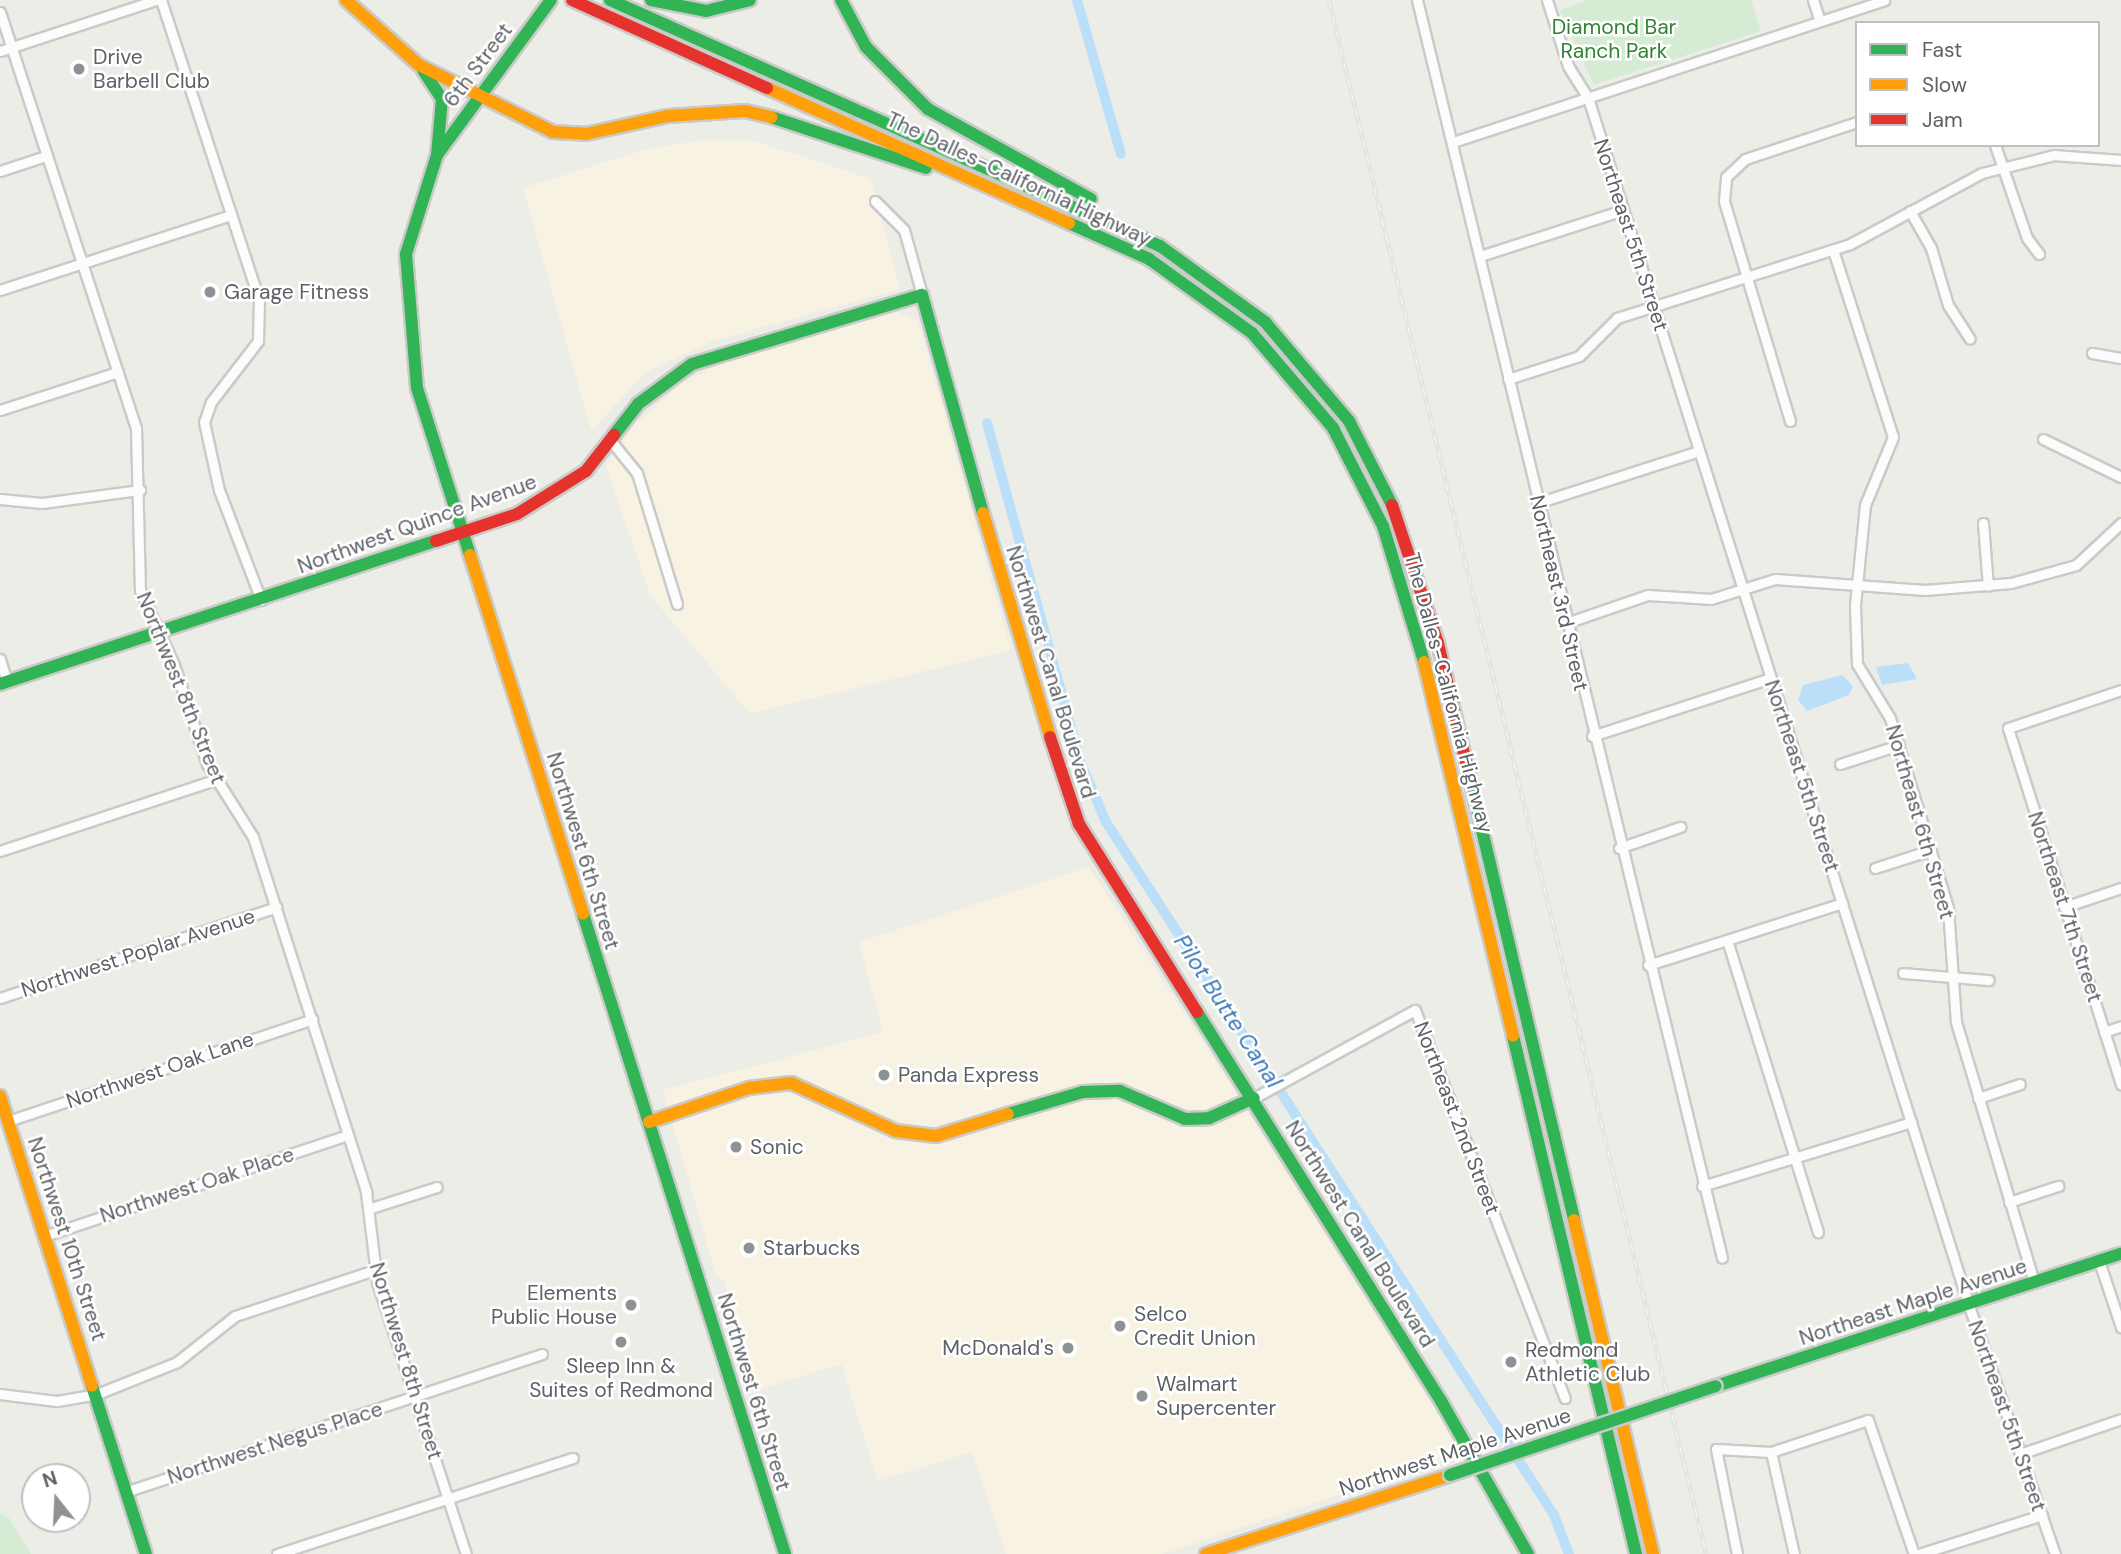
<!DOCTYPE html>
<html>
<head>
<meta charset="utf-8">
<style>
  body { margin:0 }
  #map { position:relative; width:2121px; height:1554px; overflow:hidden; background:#edede8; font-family:"DM Sans",sans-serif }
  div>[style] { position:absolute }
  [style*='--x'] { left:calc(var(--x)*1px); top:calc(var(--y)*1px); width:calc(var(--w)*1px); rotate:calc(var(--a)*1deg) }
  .commercial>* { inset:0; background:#f7f2e1 }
  .green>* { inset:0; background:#d5ebd3 }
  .water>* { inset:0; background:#bbdff8 }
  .canal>* { height:10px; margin:-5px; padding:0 5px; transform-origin:5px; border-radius:5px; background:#bbdff8 }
  .roads { filter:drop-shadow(2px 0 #cacac8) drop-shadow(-2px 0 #cacac8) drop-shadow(0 2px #cacac8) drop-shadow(0 -2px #cacac8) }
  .street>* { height:9px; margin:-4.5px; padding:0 4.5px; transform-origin:4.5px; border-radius:4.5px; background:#fcfcfc }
  .fast>* { height:12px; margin:-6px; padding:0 6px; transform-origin:6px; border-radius:6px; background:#30b455 }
  .slow>* { height:12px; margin:-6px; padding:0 6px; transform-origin:6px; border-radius:6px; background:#ff9f0a }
  .jam>* { height:12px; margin:-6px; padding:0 6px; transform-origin:6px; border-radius:6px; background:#e5322d }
  .rail>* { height:5px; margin-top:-2.5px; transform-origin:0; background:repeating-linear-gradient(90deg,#fff 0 8px,#e4e4e3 0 16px); box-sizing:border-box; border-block:2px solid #e4e4e3 }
  .bridges { filter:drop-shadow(2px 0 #c9cac8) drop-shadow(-2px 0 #c9cac8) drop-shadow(0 2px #c9cac8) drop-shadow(0 -2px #c9cac8) }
  .fast-bridge>* { height:12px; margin:-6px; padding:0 6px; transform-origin:6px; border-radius:6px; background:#30b455 }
  .dots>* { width:19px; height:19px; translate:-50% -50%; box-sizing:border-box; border:4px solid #fff; border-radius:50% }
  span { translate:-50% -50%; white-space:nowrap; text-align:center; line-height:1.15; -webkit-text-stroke:5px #fff; paint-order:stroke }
  .park-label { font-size:21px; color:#308233 }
  .poi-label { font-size:21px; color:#5d6166 }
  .left { translate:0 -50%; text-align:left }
  .right { translate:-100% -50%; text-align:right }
  .street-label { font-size:21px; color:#5d6166 }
  .water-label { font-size:23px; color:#3c79b8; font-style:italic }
  .legend { position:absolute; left:1855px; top:21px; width:245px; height:126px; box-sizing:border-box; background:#fff; border:2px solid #bec0c2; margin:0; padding:9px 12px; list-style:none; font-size:21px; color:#5d6166 }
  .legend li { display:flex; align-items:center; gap:14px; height:35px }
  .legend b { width:35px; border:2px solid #bec0c2 }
  .north { position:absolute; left:21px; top:1463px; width:70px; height:70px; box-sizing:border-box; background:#fff; border:2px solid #bec0c2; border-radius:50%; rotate:342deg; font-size:19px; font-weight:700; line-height:28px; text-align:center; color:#5d6166 }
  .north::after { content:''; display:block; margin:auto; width:24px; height:32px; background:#8f9294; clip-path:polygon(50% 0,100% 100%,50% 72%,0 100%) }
</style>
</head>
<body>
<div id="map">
  <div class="commercial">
    <i style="clip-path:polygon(704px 140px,754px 141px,871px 179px,900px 289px,713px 341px,646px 372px,591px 431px,523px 188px,647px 149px)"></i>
    <i style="clip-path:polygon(896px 312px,918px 321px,1011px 650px,750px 714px,650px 595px,606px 465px,636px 423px,685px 381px,718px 365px)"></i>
    <i style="clip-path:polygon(1089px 867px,1225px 1076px,1463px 1453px,1163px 1554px,1006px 1554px,972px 1452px,878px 1481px,841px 1364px,751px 1392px,743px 1344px,724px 1281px,716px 1275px,663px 1090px,883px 1032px,859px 942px)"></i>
  </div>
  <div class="green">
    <i style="clip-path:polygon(1588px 0,1751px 0,1761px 31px,1594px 85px,1560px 10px)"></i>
    <i style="clip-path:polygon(0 1513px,9px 1518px,31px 1554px,0 1554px)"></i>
  </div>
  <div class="water">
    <i style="clip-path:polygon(1908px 663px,1917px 679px,1882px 685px,1876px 667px)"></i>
    <i style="clip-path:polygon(1842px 675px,1853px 686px,1849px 695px,1807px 711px,1798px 700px,1803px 685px)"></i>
  </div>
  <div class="canal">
    <i style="--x:1077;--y:0;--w:160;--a:74.1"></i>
    <i style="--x:987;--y:423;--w:351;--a:74.6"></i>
    <i style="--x:1080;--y:761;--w:66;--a:66.9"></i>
    <i style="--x:1106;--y:822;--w:825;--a:57.12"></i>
    <i style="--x:1554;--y:1515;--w:42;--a:69"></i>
  </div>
  <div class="roads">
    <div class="street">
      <i style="--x:161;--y:0;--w:316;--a:71.9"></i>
      <i style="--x:259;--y:300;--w:41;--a:91.4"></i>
      <i style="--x:258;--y:341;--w:77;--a:127.6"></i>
      <i style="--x:211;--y:402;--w:21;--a:109"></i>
      <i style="--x:204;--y:422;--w:70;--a:77.6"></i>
      <i style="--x:219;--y:490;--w:118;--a:69.1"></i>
      <i style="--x:1417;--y:0;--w:1294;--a:76.37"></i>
      <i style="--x:1547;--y:0;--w:69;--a:72.3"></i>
      <i style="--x:1568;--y:66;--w:38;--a:58"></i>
      <i style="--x:1588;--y:98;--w:1263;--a:72.5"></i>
      <i style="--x:1968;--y:1303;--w:266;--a:70.9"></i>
      <i style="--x:1813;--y:0;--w:22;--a:72"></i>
      <i style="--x:0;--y:12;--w:438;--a:71.9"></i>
      <i style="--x:136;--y:428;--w:162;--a:88.6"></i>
      <i style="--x:140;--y:590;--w:82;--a:65.6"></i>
      <i style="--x:174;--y:665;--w:104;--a:71.6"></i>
      <i style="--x:207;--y:764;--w:86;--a:57.8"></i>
      <i style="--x:253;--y:837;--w:373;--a:72.3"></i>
      <i style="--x:366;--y:1192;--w:91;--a:83"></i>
      <i style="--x:377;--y:1282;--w:286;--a:71.9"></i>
      <i style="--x:0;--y:51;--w:164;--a:-18.1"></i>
      <i style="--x:1453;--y:142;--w:454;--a:-18.2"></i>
      <i style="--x:1995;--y:145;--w:98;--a:71"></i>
      <i style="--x:2027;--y:238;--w:20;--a:53"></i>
      <i style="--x:0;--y:171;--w:48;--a:-18.1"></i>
      <i style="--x:875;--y:201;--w:41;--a:45"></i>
      <i style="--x:904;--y:230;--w:67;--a:74.5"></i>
      <i style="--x:1910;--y:211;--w:43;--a:60.4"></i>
      <i style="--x:1931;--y:248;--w:59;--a:73.4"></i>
      <i style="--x:1948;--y:305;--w:40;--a:57.1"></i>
      <i style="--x:1833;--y:250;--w:196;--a:72.2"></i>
      <i style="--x:1893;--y:437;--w:74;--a:112.4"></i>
      <i style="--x:1865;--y:505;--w:100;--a:95.7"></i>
      <i style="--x:1855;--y:605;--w:59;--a:88.1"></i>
      <i style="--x:1857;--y:664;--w:63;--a:58.6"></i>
      <i style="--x:1890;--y:718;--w:199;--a:73"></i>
      <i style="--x:1948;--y:908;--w:114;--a:86"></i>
      <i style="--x:1956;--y:1022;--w:271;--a:73.3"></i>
      <i style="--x:1480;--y:256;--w:150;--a:-17.8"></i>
      <i style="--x:0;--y:290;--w:243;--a:-18"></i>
      <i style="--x:2092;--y:353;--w:29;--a:10"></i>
      <i style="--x:1508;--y:379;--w:75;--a:-17.9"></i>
      <i style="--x:1579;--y:356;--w:54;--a:-45"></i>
      <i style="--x:1617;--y:318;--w:244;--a:-17.6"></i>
      <i style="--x:1850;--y:244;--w:150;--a:-28.3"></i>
      <i style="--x:1982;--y:173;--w:74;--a:-14"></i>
      <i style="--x:2054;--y:155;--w:67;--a:4.3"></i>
      <i style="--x:0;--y:410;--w:124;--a:-17.9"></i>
      <i style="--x:1790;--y:421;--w:230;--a:-106.7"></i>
      <i style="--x:1724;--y:201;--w:24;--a:-85"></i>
      <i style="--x:1726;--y:177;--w:26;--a:-43"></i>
      <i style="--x:1745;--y:159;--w:118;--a:-18.3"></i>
      <i style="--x:2043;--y:439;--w:87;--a:26"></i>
      <i style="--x:611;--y:441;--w:41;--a:50.9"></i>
      <i style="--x:637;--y:473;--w:137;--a:73"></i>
      <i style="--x:0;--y:499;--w:42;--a:5.4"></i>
      <i style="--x:42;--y:503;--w:99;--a:-7.6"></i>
      <i style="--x:1537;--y:503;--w:170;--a:-17.8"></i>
      <i style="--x:1983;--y:523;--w:63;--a:85.5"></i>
      <i style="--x:1566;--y:623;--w:87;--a:-18.9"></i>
      <i style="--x:1648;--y:595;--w:63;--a:3.6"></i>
      <i style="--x:1711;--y:599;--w:67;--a:-17.4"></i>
      <i style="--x:1775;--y:579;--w:150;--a:4.2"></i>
      <i style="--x:1925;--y:590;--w:86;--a:-4.7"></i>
      <i style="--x:2011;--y:583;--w:67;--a:-15.5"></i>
      <i style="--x:2076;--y:565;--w:62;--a:-43"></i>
      <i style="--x:0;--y:659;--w:24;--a:73"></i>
      <i style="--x:2121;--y:690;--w:119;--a:161.4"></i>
      <i style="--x:2008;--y:728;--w:374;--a:72.4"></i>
      <i style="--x:1592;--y:736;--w:188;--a:-18"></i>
      <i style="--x:1840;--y:764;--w:62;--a:-17.9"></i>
      <i style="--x:1619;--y:848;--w:65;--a:-19"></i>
      <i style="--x:0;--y:851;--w:226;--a:-18.3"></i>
      <i style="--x:1875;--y:868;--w:59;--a:-17.8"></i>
      <i style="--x:2064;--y:907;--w:60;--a:-18.4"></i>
      <i style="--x:1727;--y:940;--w:306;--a:72.7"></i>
      <i style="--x:1648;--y:965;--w:204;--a:-17.7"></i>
      <i style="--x:1903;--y:973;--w:86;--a:4.7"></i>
      <i style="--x:0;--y:998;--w:291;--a:-18.2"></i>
      <i style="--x:2104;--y:1032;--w:18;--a:-19"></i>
      <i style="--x:1254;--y:1098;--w:183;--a:-28.7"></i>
      <i style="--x:1415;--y:1010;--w:416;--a:68.9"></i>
      <i style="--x:1978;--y:1098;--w:44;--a:-18.4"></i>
      <i style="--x:8;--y:1121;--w:321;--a:-18.5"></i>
      <i style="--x:1702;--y:1186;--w:219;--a:-17"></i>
      <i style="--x:2009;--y:1202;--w:52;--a:-18.1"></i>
      <i style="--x:371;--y:1208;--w:69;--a:-17.7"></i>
      <i style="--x:47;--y:1235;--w:317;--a:-18.4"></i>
      <i style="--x:2099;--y:1261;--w:70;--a:71.6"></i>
      <i style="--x:0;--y:1394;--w:57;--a:7"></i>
      <i style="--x:57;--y:1401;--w:41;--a:-9.9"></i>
      <i style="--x:97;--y:1394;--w:86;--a:-21.8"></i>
      <i style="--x:177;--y:1362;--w:74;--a:-38.4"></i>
      <i style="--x:235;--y:1316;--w:147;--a:-18.2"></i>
      <i style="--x:1771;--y:1452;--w:105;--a:77.3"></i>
      <i style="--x:2020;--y:1454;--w:107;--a:-19.1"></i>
      <i style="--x:128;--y:1491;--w:436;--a:-18.3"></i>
      <i style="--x:277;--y:1554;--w:311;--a:-18"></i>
      <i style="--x:1737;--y:1554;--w:107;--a:-101.3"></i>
      <i style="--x:1716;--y:1449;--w:55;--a:3.1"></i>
      <i style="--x:1771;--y:1452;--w:102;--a:-18.3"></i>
      <i style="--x:1868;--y:1420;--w:142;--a:71.1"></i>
      <i style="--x:1919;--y:1554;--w:129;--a:-17.6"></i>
    </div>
    <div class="fast">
      <i style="--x:610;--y:0;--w:603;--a:24.1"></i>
      <i style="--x:1160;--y:246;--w:130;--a:35.9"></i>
      <i style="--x:1265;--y:322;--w:130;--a:49.7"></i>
      <i style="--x:1349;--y:421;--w:94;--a:62.9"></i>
      <i style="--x:651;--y:0;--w:56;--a:11.3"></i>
      <i style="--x:706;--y:11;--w:45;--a:-14"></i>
      <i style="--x:841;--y:0;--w:53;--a:62"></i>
      <i style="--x:866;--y:47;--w:88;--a:45"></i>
      <i style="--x:928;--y:109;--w:186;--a:28.9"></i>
      <i style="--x:423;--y:70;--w:35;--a:57"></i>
      <i style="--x:442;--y:99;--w:56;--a:95.1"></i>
      <i style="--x:771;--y:117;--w:163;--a:18.2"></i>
      <i style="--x:1069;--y:223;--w:88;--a:24.2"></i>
      <i style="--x:1149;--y:259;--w:127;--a:35.7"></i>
      <i style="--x:1252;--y:333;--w:125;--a:49.5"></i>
      <i style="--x:1333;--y:428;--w:110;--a:63"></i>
      <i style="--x:1383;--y:526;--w:142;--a:73.2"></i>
      <i style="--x:614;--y:435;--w:39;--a:-52"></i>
      <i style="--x:638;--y:404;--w:67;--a:-36.5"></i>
      <i style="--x:692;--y:364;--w:240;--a:-16.7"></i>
      <i style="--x:922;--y:295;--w:226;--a:74.4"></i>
      <i style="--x:470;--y:555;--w:175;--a:-107.6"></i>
      <i style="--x:417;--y:388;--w:134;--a:-94.7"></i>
      <i style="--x:406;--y:254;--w:104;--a:-72.6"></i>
      <i style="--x:437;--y:155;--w:192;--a:-53.7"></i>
      <i style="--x:0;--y:684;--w:459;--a:-18.2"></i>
      <i style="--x:1469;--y:775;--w:457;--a:76.7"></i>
      <i style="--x:583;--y:914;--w:671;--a:72.48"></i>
      <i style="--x:1197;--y:1012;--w:459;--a:57.9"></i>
      <i style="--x:1441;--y:1401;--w:176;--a:60.4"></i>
      <i style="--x:1513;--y:1036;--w:532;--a:76.64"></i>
      <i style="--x:1008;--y:1114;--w:78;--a:-16.3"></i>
      <i style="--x:1083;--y:1092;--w:37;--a:-2"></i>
      <i style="--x:1120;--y:1091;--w:71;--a:23.3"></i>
      <i style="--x:1185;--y:1119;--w:24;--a:-2"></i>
      <i style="--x:1209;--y:1118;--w:49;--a:-24"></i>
      <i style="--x:92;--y:1386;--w:176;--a:72.2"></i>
      <i style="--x:1716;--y:1386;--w:426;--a:-18.1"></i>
    </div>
    <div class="slow">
      <i style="--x:346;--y:0;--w:98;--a:41.7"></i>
      <i style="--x:419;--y:65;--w:150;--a:26.6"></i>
      <i style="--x:553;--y:132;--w:33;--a:3"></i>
      <i style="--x:586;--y:134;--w:84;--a:-12.4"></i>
      <i style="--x:668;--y:116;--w:77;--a:-3.7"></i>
      <i style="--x:745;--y:111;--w:27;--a:13"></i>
      <i style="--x:767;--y:88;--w:331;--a:24.1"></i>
      <i style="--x:983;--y:513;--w:234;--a:73.3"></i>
      <i style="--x:470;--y:555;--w:376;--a:72.5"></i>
      <i style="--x:1424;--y:662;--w:384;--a:76.6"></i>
      <i style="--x:0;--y:1096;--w:304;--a:72.4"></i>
      <i style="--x:649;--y:1122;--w:106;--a:-18.8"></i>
      <i style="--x:749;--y:1088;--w:42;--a:-6.8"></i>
      <i style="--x:791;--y:1083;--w:115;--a:24.6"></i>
      <i style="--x:896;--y:1131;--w:40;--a:7.1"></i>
      <i style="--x:936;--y:1136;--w:75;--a:-17"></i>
      <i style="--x:1574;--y:1220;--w:343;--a:76.7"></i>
      <i style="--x:1206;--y:1554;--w:256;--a:-17.9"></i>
    </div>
    <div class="jam">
      <i style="--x:572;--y:0;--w:214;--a:24.3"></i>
      <i style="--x:1392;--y:505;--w:145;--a:71.6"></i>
      <i style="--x:1438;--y:643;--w:136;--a:76.8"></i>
      <i style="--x:436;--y:541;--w:85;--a:-18.4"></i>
      <i style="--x:517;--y:514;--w:81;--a:-31.9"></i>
      <i style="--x:586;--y:471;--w:46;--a:-52.1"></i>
      <i style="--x:1050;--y:737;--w:92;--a:71.6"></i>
      <i style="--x:1079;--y:824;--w:222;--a:57.9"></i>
    </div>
  </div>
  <div class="rail">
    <i style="--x:1329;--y:0;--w:1599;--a:76.36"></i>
  </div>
  <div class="bridges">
    <div class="fast-bridge">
      <i style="--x:1450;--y:1475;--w:280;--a:-18.5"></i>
    </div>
  </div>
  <div class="dots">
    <i style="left:79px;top:69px;background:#8f9294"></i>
    <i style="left:210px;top:292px;background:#8f9294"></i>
    <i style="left:884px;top:1075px;background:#8f9294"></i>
    <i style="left:736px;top:1147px;background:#8f9294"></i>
    <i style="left:749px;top:1248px;background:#8f9294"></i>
    <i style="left:631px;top:1305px;background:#8f9294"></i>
    <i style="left:1120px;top:1326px;background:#8f9294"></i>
    <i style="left:621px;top:1342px;background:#8f9294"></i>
    <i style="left:1068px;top:1348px;background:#8f9294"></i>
    <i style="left:1511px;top:1362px;background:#8f9294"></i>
    <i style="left:1142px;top:1396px;background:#8f9294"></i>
  </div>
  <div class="park-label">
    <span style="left:1614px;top:39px">Diamond Bar<br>Ranch Park</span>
  </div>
  <div class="poi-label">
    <span class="left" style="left:93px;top:69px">Drive<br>Barbell Club</span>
    <span class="left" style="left:224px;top:292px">Garage Fitness</span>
    <span class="left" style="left:898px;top:1075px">Panda Express</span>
    <span class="left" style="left:750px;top:1147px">Sonic</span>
    <span class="left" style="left:763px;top:1248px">Starbucks</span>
    <span class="right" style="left:617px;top:1305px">Elements<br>Public House</span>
    <span class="left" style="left:1134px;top:1326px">Selco<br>Credit Union</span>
    <span class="right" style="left:1054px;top:1348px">McDonald's</span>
    <span class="left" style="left:1525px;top:1362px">Redmond<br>Athletic Club</span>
    <span style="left:621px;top:1378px">Sleep Inn &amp;<br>Suites of Redmond</span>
    <span class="left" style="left:1156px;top:1396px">Walmart<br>Supercenter</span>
  </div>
  <div class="street-label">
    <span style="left:478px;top:65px;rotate:-53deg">6th Street</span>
    <span style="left:1019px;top:179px;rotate:25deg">The Dalles-California Highway</span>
    <span style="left:1631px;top:235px;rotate:72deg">Northeast 5th Street</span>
    <span style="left:417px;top:524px;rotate:-20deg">Northwest Quince Avenue</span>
    <span style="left:1559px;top:593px;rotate:77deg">Northeast 3rd Street</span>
    <span style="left:1051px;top:672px;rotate:73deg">Northwest Canal Boulevard</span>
    <span style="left:181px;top:688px;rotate:68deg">Northwest 8th Street</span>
    <span style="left:1449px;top:693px;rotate:75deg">The Dalles-California Highway</span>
    <span style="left:1802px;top:776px;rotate:72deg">Northeast 5th Street</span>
    <span style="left:1920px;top:822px;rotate:74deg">Northeast 6th Street</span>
    <span style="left:583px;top:851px;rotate:73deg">Northwest 6th Street</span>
    <span style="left:2065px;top:907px;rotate:72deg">Northeast 7th Street</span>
    <span style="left:138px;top:953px;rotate:-18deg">Northwest Poplar Avenue</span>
    <span style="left:160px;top:1070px;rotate:-19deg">Northwest Oak Lane</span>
    <span style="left:1457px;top:1118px;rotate:69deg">Northeast 2nd Street</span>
    <span style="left:197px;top:1185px;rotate:-18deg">Northwest Oak Place</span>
    <span style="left:1360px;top:1234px;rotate:58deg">Northwest Canal Boulevard</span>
    <span style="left:67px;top:1239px;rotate:72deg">Northwest 10th Street</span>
    <span style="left:1913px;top:1302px;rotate:-18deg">Northeast Maple Avenue</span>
    <span style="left:406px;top:1361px;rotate:73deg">Northwest 8th Street</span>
    <span style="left:754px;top:1392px;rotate:73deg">Northwest 6th Street</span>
    <span style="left:2007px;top:1416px;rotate:71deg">Northeast 5th Street</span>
    <span style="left:275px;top:1443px;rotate:-18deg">Northwest Negus Place</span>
    <span style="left:1455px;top:1452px;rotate:-18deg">Northwest Maple Avenue</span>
  </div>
  <div class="water-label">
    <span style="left:1228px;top:1011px;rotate:57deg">Pilot Butte Canal</span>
  </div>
  <ul class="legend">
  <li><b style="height:9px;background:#30b455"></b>Fast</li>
  <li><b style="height:9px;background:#ff9f0a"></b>Slow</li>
  <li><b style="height:9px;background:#e5322d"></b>Jam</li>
  </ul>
  <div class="north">N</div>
</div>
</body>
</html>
